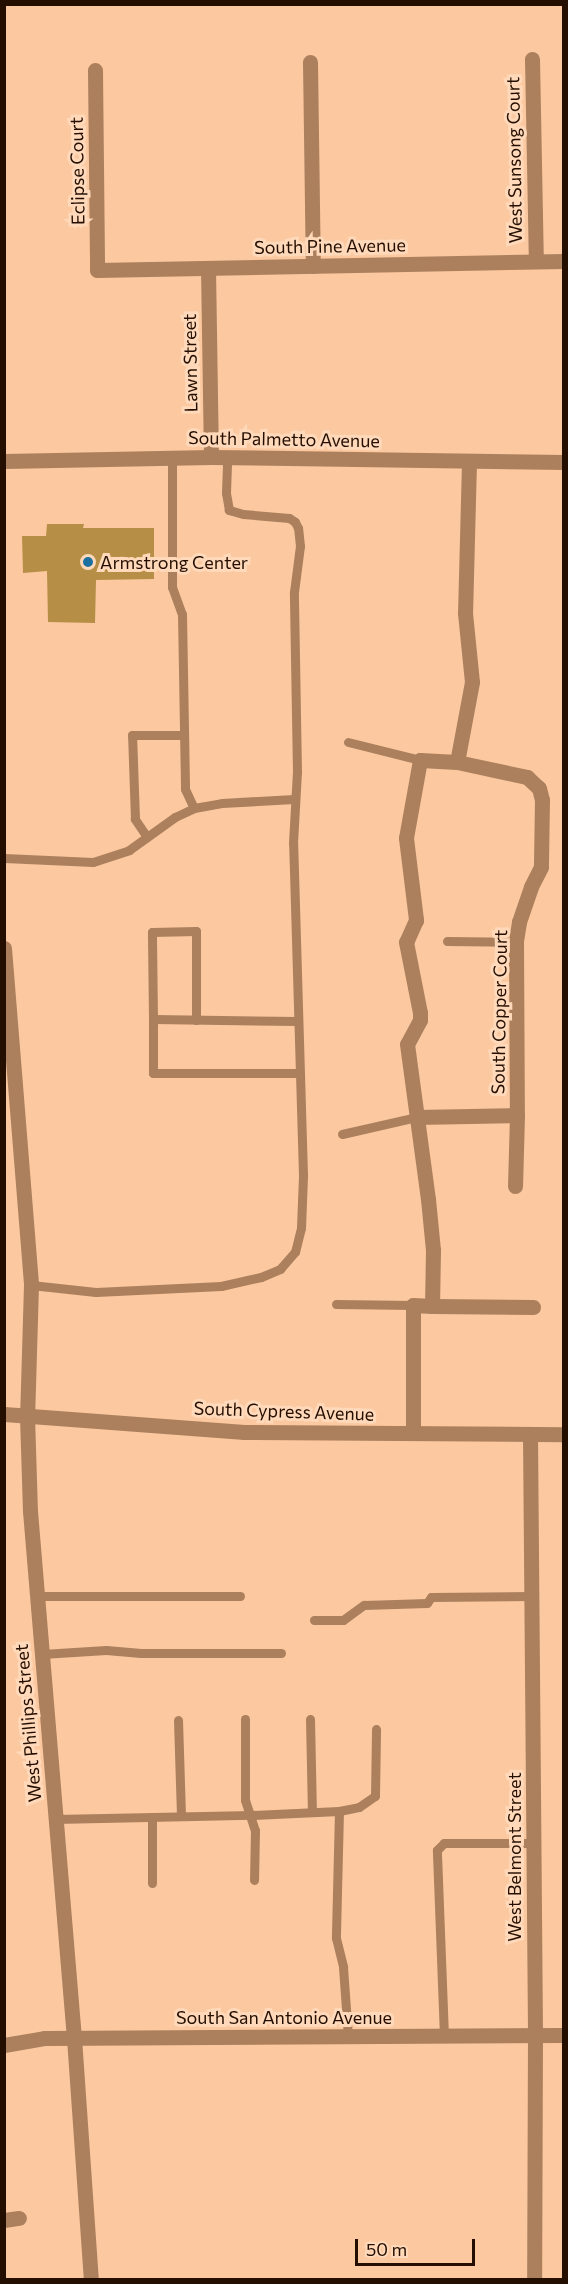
<!DOCTYPE html>
<html>
<head>
<meta charset="utf-8">
<style>
  body { margin:0 }
  #map { position:relative; width:568px; height:2284px; overflow:hidden; background:#fbc8a0; font-family:Commissioner,sans-serif }
  div>[style] { position:absolute }
  [style*='--x'] { left:calc(var(--x)*1px); top:calc(var(--y)*1px); width:calc(var(--w)*1px); rotate:calc(var(--a)*1deg) }
  .building>* { inset:0; background:#b78e45 }
  .service>* { height:9px; margin:-4.5px; padding:0 4.5px; transform-origin:4.5px; border-radius:4.5px; background:#ac805d }
  .minor>* { height:15px; margin:-7.5px; padding:0 7.5px; transform-origin:7.5px; border-radius:7.5px; background:#ac805d }
  .tertiary>* { height:15px; margin:-7.5px; padding:0 7.5px; transform-origin:7.5px; border-radius:7.5px; background:#ac805d }
  .dots>* { width:16px; height:16px; translate:-50% -50%; box-sizing:border-box; border:3px solid #ffd9ba; border-radius:50% }
  span { translate:-50% -50%; white-space:nowrap; text-align:center; line-height:1.15; -webkit-text-stroke:6px #ffd9ba; paint-order:stroke }
  .street-label { font-size:18px; color:#240e00 }
  .poi-label { font-size:18px; color:#240e00 }
  .left { translate:0 -50%; text-align:left }
  .frame { position:absolute; inset:0; border:6px solid #240e00; pointer-events:none }
  .scale { position:absolute; left:355px; top:2239px; width:120px; height:27px; box-sizing:border-box; border:3px solid #240e00; border-top:0; padding-left:8px; font-size:18px; line-height:21px; white-space:nowrap; color:#240e00; -webkit-text-stroke:4px #ffd9ba; paint-order:stroke }
</style>
</head>
<body>
<div id="map">
  <div class="building">
    <i style="clip-path:polygon(47px 524px,84px 524px,83px 528px,154px 528px,154px 579px,96px 580px,95px 623px,48px 622px,47px 571px,23px 573px,22px 536px,46px 536px)"></i>
  </div>
  <div class="service">
    <i style="--x:172;--y:458;--w:129;--a:90"></i>
    <i style="--x:172;--y:587;--w:29;--a:70"></i>
    <i style="--x:182;--y:614;--w:175;--a:89"></i>
    <i style="--x:185;--y:789;--w:21;--a:65"></i>
    <i style="--x:348;--y:742;--w:74;--a:14"></i>
    <i style="--x:147;--y:837;--w:22;--a:-124"></i>
    <i style="--x:135;--y:819;--w:84;--a:-92"></i>
    <i style="--x:132;--y:735;--w:52;--a:0"></i>
    <i style="--x:4;--y:858;--w:89;--a:2.6"></i>
    <i style="--x:93;--y:862;--w:38;--a:-18"></i>
    <i style="--x:129;--y:850;--w:57;--a:-35.7"></i>
    <i style="--x:175;--y:817;--w:21;--a:-25"></i>
    <i style="--x:194;--y:808;--w:28;--a:-10"></i>
    <i style="--x:222;--y:803;--w:72;--a:-3.2"></i>
    <i style="--x:447;--y:941;--w:69;--a:0.8"></i>
    <i style="--x:153;--y:1019;--w:87;--a:-90.7"></i>
    <i style="--x:152;--y:932;--w:44;--a:-1.3"></i>
    <i style="--x:196;--y:931;--w:89;--a:90"></i>
    <i style="--x:297;--y:1021;--w:144;--a:-179.2"></i>
    <i style="--x:153;--y:1019;--w:54;--a:90"></i>
    <i style="--x:153;--y:1073;--w:146;--a:0"></i>
    <i style="--x:342;--y:1134;--w:76;--a:-12.9"></i>
    <i style="--x:31;--y:1285;--w:65;--a:6.1"></i>
    <i style="--x:96;--y:1292;--w:125;--a:-2.7"></i>
    <i style="--x:221;--y:1286;--w:41;--a:-12.7"></i>
    <i style="--x:261;--y:1277;--w:21;--a:-23"></i>
    <i style="--x:280;--y:1269;--w:23;--a:-49"></i>
    <i style="--x:295;--y:1252;--w:25;--a:-76"></i>
    <i style="--x:301;--y:1228;--w:53;--a:-87.8"></i>
    <i style="--x:303;--y:1175;--w:332;--a:-91.7"></i>
    <i style="--x:293;--y:843;--w:71;--a:-86.8"></i>
    <i style="--x:297;--y:772;--w:180;--a:-91"></i>
    <i style="--x:294;--y:592;--w:46;--a:-82.6"></i>
    <i style="--x:300;--y:546;--w:18;--a:-96"></i>
    <i style="--x:298;--y:528;--w:7;--a:-117"></i>
    <i style="--x:295;--y:522;--w:7;--a:-146"></i>
    <i style="--x:289;--y:518;--w:46;--a:-175"></i>
    <i style="--x:243;--y:514;--w:15;--a:-164"></i>
    <i style="--x:229;--y:510;--w:17;--a:-100"></i>
    <i style="--x:226;--y:493;--w:36;--a:-88"></i>
    <i style="--x:336;--y:1304;--w:77;--a:0.7"></i>
    <i style="--x:37;--y:1596;--w:203;--a:0"></i>
    <i style="--x:314;--y:1620;--w:29;--a:0"></i>
    <i style="--x:343;--y:1620;--w:26;--a:-36"></i>
    <i style="--x:364;--y:1605;--w:63;--a:-1.8"></i>
    <i style="--x:427;--y:1603;--w:7;--a:-56"></i>
    <i style="--x:431;--y:1597;--w:100;--a:-0.6"></i>
    <i style="--x:42;--y:1654;--w:64;--a:-3.6"></i>
    <i style="--x:106;--y:1650;--w:35;--a:5"></i>
    <i style="--x:141;--y:1653;--w:140;--a:0"></i>
    <i style="--x:245;--y:1719;--w:81;--a:90"></i>
    <i style="--x:245;--y:1800;--w:32;--a:72"></i>
    <i style="--x:255;--y:1830;--w:50;--a:91.1"></i>
    <i style="--x:310;--y:1719;--w:93;--a:88.8"></i>
    <i style="--x:178;--y:1720;--w:96;--a:88.2"></i>
    <i style="--x:339;--y:1811;--w:127;--a:91.4"></i>
    <i style="--x:336;--y:1938;--w:30;--a:76"></i>
    <i style="--x:343;--y:1967;--w:70;--a:85.9"></i>
    <i style="--x:152;--y:1817;--w:66;--a:90"></i>
    <i style="--x:55;--y:1819;--w:197;--a:-1.2"></i>
    <i style="--x:252;--y:1815;--w:87;--a:-2.6"></i>
    <i style="--x:339;--y:1811;--w:20;--a:-11"></i>
    <i style="--x:359;--y:1807;--w:19;--a:-35"></i>
    <i style="--x:375;--y:1796;--w:67;--a:-89.1"></i>
    <i style="--x:444;--y:2036;--w:186;--a:-92.2"></i>
    <i style="--x:437;--y:1850;--w:10;--a:-45"></i>
    <i style="--x:444;--y:1843;--w:90;--a:0"></i>
  </div>
  <div class="minor">
    <i style="--x:532;--y:59;--w:202;--a:88.9"></i>
    <i style="--x:310;--y:62;--w:204;--a:89.2"></i>
    <i style="--x:95;--y:70;--w:200;--a:89.4"></i>
    <i style="--x:97;--y:270;--w:467;--a:-1.1"></i>
    <i style="--x:208;--y:268;--w:189;--a:89.1"></i>
    <i style="--x:4;--y:461;--w:207;--a:-1.1"></i>
    <i style="--x:211;--y:457;--w:353;--a:0.8"></i>
    <i style="--x:469;--y:462;--w:151;--a:91.5"></i>
    <i style="--x:465;--y:613;--w:69;--a:84.2"></i>
    <i style="--x:472;--y:682;--w:81;--a:100.6"></i>
    <i style="--x:457;--y:762;--w:72;--a:12.1"></i>
    <i style="--x:527;--y:777;--w:16;--a:43"></i>
    <i style="--x:539;--y:788;--w:12;--a:76"></i>
    <i style="--x:542;--y:800;--w:67;--a:90.9"></i>
    <i style="--x:541;--y:867;--w:22;--a:117"></i>
    <i style="--x:531;--y:887;--w:37;--a:109"></i>
    <i style="--x:519;--y:922;--w:20;--a:99"></i>
    <i style="--x:516;--y:942;--w:173;--a:89.7"></i>
    <i style="--x:457;--y:762;--w:37;--a:-177"></i>
    <i style="--x:420;--y:760;--w:79;--a:100.2"></i>
    <i style="--x:406;--y:838;--w:83;--a:83"></i>
    <i style="--x:416;--y:920;--w:24;--a:114"></i>
    <i style="--x:406;--y:942;--w:72;--a:78.8"></i>
    <i style="--x:420;--y:1013;--w:7;--a:90"></i>
    <i style="--x:420;--y:1020;--w:27;--a:118"></i>
    <i style="--x:407;--y:1044;--w:156;--a:82.3"></i>
    <i style="--x:428;--y:1199;--w:51;--a:84.4"></i>
    <i style="--x:433;--y:1250;--w:56;--a:91"></i>
    <i style="--x:432;--y:1306;--w:101;--a:0.6"></i>
    <i style="--x:416;--y:1117;--w:101;--a:-1.1"></i>
    <i style="--x:517;--y:1115;--w:71;--a:91.6"></i>
    <i style="--x:4;--y:1414;--w:241;--a:4.3"></i>
    <i style="--x:244;--y:1432;--w:320;--a:0.4"></i>
    <i style="--x:413;--y:1433;--w:128;--a:-90"></i>
    <i style="--x:413;--y:1305;--w:19;--a:3"></i>
    <i style="--x:530;--y:1434;--w:601;--a:89.52"></i>
    <i style="--x:535;--y:2035;--w:245;--a:90.2"></i>
    <i style="--x:4;--y:2220;--w:15;--a:-8"></i>
  </div>
  <div class="tertiary">
    <i style="--x:4;--y:948;--w:338;--a:85.4"></i>
    <i style="--x:31;--y:1285;--w:131;--a:91.7"></i>
    <i style="--x:27;--y:1416;--w:95;--a:88.2"></i>
    <i style="--x:30;--y:1511;--w:529;--a:85.23"></i>
    <i style="--x:74;--y:2038;--w:243;--a:86"></i>
    <i style="--x:4;--y:2045;--w:42;--a:-9.7"></i>
    <i style="--x:45;--y:2038;--w:519;--a:-0.33"></i>
  </div>
  <div class="dots">
    <i style="left:88px;top:562px;background:#1c70a0"></i>
  </div>
  <div class="street-label">
    <span style="left:514px;top:160px;rotate:-91deg">West Sunsong Court</span>
    <span style="left:77px;top:171px;rotate:-91deg">Eclipse Court</span>
    <span style="left:330px;top:246px;rotate:-1deg">South Pine Avenue</span>
    <span style="left:190px;top:363px;rotate:-91deg">Lawn Street</span>
    <span style="left:284px;top:439px;rotate:1deg">South Palmetto Avenue</span>
    <span style="left:499px;top:1012px;rotate:-89deg">South Copper Court</span>
    <span style="left:284px;top:1411px;rotate:2deg">South Cypress Avenue</span>
    <span style="left:28px;top:1723px;rotate:-95deg">West Phillips Street</span>
    <span style="left:514px;top:1857px;rotate:-90deg">West Belmont Street</span>
    <span style="left:284px;top:2017px">South San Antonio Avenue</span>
  </div>
  <div class="poi-label">
    <span class="left" style="left:100px;top:562px">Armstrong Center</span>
  </div>
  <div class="frame"></div>
  <div class="scale">50 m</div>
</div>
</body>
</html>
